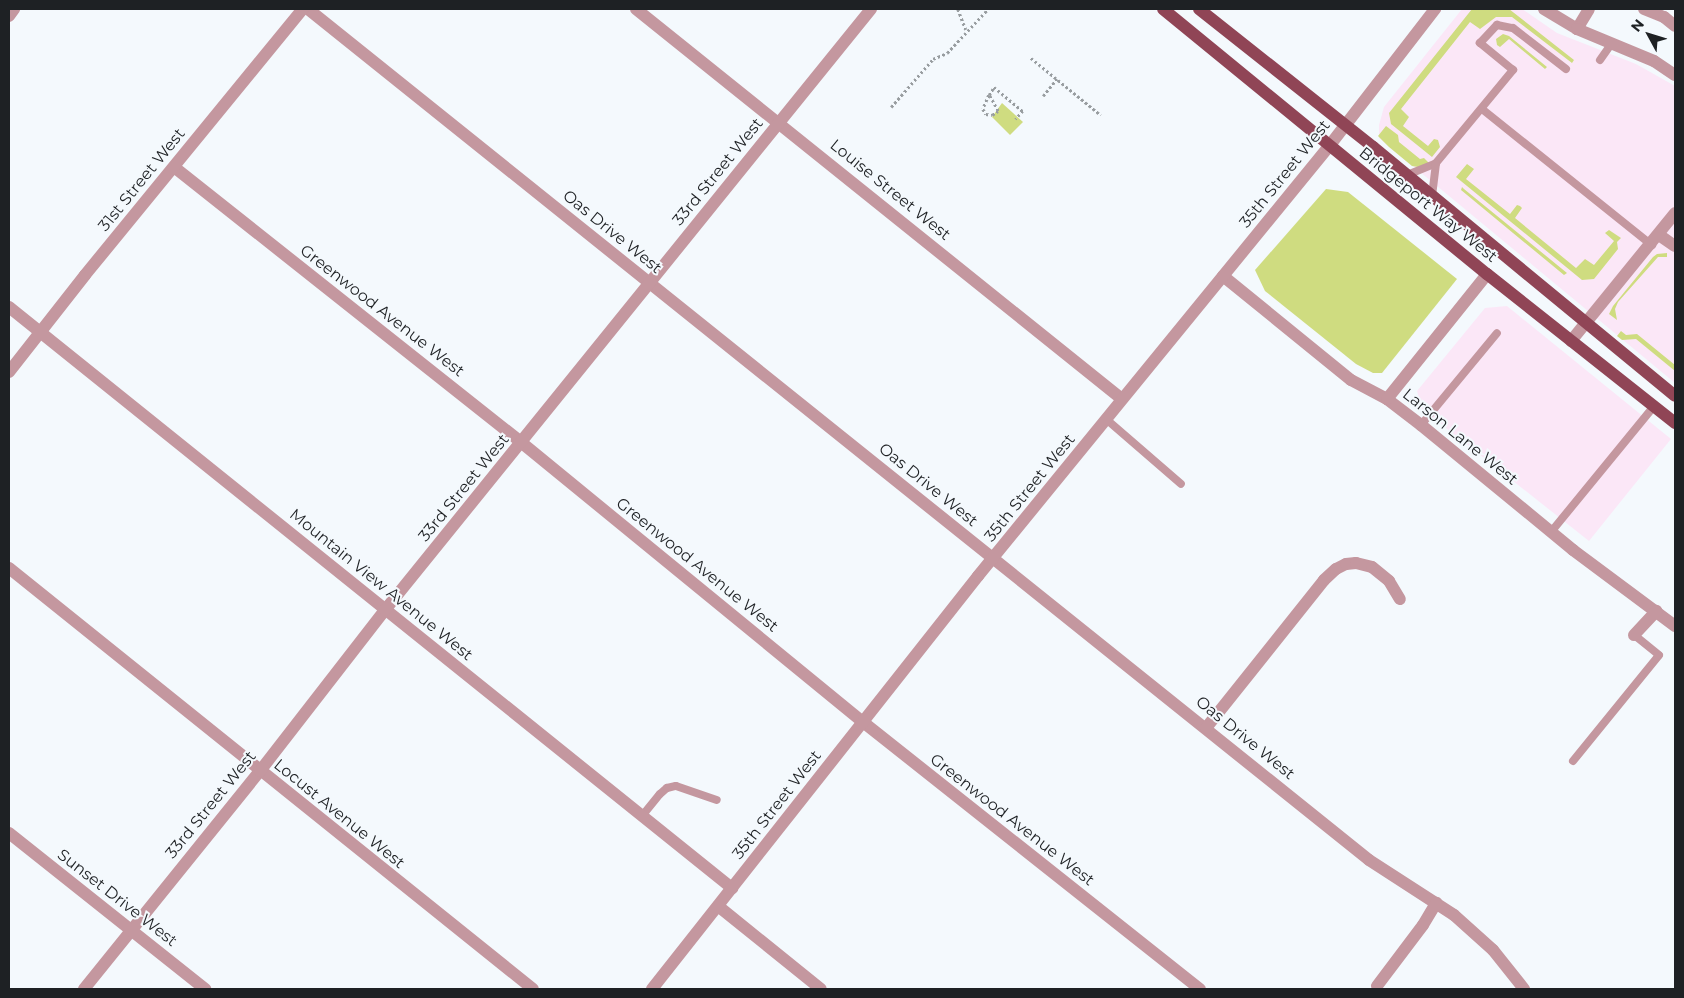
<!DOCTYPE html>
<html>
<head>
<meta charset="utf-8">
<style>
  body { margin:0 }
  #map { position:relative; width:1684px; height:998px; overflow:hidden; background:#f4f9fd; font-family:Montserrat,sans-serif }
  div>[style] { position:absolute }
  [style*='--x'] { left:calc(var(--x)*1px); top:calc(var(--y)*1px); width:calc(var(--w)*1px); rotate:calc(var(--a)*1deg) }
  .commercial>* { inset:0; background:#fbe7f7 }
  .green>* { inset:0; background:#cfdc80 }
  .path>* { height:2.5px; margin-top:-1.25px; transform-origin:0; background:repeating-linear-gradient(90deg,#989da0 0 2.5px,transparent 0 5px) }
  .service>* { height:8px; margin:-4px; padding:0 4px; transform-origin:4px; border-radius:4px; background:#c4979f }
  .minor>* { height:12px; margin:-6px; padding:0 6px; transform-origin:6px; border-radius:6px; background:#c4979f }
  .tertiary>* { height:12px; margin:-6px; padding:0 6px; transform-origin:6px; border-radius:6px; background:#c4979f }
  .primary>* { height:12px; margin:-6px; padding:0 6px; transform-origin:6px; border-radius:6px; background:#904556 }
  span { translate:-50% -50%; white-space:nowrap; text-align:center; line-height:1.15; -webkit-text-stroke:4px #f4f9fd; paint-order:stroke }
  .street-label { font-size:16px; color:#1e2124 }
  .frame { position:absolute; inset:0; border:10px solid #1e2124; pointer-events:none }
  .north { position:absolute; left:1624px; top:10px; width:50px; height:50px; -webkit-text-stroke:4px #f4f9fd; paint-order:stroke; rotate:309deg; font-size:14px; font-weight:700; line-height:20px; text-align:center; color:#1e2124 }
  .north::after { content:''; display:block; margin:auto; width:18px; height:22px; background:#1e2124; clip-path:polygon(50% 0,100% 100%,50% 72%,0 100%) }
</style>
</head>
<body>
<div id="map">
  <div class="commercial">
    <i style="clip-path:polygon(1462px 9px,1522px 9px,1557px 33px,1636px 64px,1675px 86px,1675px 383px,1379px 138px,1379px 125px,1384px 107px)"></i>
    <i style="clip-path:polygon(1507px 306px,1671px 439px,1589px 541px,1422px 409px,1417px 391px,1485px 308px)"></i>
  </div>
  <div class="green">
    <i style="clip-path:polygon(1472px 9px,1509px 9px,1574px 60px,1572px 63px,1512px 17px,1496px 17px,1480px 29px,1470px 22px,1401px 109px,1409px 117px,1403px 126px,1428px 146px,1434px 139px,1438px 140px,1440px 147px,1432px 157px,1391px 124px,1389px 113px)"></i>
    <i style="clip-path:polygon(1503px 34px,1509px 36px,1547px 67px,1545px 69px,1509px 39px,1500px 47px,1497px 45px,1496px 39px)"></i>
    <i style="clip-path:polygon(1002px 103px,1023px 122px,1010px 135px,992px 117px)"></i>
    <i style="clip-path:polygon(1386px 126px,1398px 135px,1399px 142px,1420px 159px,1424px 158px,1429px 163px,1418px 167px,1412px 166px,1389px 147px,1378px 136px)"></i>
    <i style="clip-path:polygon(1467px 164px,1474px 169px,1466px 179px,1510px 214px,1517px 205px,1520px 206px,1522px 208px,1515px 218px,1576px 268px,1585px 259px,1594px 265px,1614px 241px,1605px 233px,1609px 230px,1621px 238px,1617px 242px,1618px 249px,1594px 279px,1582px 280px,1456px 177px)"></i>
    <i style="clip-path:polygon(1462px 187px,1464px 189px,1567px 273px,1564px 275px,1461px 190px)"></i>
    <i style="clip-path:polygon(1326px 189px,1348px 192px,1457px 279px,1382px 373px,1373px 373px,1356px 364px,1265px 291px,1255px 270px)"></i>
    <i style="clip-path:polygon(1667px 253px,1667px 257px,1658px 257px,1618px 302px,1615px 309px,1617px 320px,1609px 314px,1613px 306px,1653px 257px,1657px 254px)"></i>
    <i style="clip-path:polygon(1621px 331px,1626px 335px,1637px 334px,1675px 365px,1675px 371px,1636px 339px,1622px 340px,1617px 336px)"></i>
  </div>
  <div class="path">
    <i style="--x:958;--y:9;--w:22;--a:69"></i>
    <i style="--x:1031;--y:58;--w:90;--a:39.2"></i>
    <i style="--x:989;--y:95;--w:15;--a:113"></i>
    <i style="--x:983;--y:109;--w:6;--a:59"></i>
    <i style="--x:986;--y:114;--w:6;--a:9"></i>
    <i style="--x:992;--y:115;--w:7;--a:-34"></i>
    <i style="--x:998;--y:111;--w:18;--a:-119"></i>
    <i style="--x:989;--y:95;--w:9;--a:-58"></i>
    <i style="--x:994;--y:87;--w:38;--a:40"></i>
    <i style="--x:1023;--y:111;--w:11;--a:131"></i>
    <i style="--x:1043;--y:96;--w:22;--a:-51"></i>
    <i style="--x:891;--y:107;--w:64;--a:-48.8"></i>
    <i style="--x:933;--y:59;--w:15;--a:-23"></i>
    <i style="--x:947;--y:53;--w:60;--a:-47"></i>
  </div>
  <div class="service">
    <i style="--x:1600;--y:60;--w:19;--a:-55"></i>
    <i style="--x:1482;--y:109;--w:218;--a:38.7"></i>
    <i style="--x:1407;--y:175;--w:31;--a:-22"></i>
    <i style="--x:1436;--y:163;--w:121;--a:-50.4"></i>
    <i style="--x:1513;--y:70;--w:43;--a:-140.7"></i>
    <i style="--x:1480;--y:43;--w:25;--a:-47"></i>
    <i style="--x:1497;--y:25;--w:16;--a:11"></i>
    <i style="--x:1513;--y:28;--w:67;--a:37.7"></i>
    <i style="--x:1432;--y:196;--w:33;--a:-83"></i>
    <i style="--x:1106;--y:419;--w:99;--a:40.9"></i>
    <i style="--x:1421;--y:425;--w:119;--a:-50.4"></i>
    <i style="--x:1551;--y:532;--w:163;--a:-50.7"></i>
    <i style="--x:1573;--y:761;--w:136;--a:-50.9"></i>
    <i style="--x:1659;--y:655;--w:32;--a:-141"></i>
    <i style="--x:642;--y:816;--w:28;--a:-51"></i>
    <i style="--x:660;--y:794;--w:9;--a:-41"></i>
    <i style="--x:667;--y:788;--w:9;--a:-13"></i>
    <i style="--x:676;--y:786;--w:43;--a:18.9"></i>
  </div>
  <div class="minor">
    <i style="--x:308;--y:9;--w:1360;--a:38.73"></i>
    <i style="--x:1369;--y:860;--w:101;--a:32.9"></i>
    <i style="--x:1454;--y:915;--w:52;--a:41.9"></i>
    <i style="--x:1493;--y:950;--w:50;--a:51.5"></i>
    <i style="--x:636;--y:9;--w:623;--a:38.75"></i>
    <i style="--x:1644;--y:9;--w:22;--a:22"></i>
    <i style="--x:1664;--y:17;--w:14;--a:39"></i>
    <i style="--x:9;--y:16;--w:9;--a:-54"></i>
    <i style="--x:1577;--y:29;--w:23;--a:-59"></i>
    <i style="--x:174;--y:167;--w:444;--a:38.4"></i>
    <i style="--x:522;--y:443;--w:441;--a:39.3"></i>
    <i style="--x:863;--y:722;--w:430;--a:38.4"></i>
    <i style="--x:1659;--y:235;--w:19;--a:35"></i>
    <i style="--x:1223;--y:276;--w:165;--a:39.1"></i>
    <i style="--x:1351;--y:380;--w:41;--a:27.8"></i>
    <i style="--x:1387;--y:399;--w:43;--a:37.4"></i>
    <i style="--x:1421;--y:425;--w:197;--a:39.4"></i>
    <i style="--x:1573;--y:550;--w:127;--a:36.7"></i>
    <i style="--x:9;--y:307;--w:928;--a:38.79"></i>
    <i style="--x:1571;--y:341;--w:165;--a:-50.9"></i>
    <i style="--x:9;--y:372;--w:123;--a:-51.9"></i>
    <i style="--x:85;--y:275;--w:344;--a:-50.7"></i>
    <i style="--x:1387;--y:399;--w:160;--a:-51.3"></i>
    <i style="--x:9;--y:568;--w:672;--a:38.78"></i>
    <i style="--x:1634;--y:635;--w:33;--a:-47"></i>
    <i style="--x:1206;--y:728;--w:189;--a:-51.4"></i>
    <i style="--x:1324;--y:580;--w:16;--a:-43"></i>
    <i style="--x:1336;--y:569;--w:11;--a:-27"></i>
    <i style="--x:1346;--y:564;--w:10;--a:-6"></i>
    <i style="--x:1356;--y:563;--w:16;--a:14"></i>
    <i style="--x:1372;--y:567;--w:22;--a:39"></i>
    <i style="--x:1389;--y:581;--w:21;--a:59"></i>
    <i style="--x:718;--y:906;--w:132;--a:38.9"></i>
    <i style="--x:1377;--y:986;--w:76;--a:-53"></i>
    <i style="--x:1423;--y:925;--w:26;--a:-59"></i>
    <i style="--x:84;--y:989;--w:280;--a:-51.1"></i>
    <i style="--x:260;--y:771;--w:204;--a:-52.2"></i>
    <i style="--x:385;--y:610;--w:773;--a:-51.04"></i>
  </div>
  <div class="tertiary">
    <i style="--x:1544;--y:9;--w:39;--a:31"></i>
    <i style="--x:1577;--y:29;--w:83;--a:22.6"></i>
    <i style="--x:1654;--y:61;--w:25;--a:34"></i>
    <i style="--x:9;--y:833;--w:251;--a:38.5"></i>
    <i style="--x:652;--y:989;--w:526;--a:-51.71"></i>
    <i style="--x:978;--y:576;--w:556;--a:-50.76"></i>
    <i style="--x:1330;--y:145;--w:172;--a:-52.3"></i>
  </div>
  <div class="primary">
    <i style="--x:1163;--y:9;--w:419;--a:39.3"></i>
    <i style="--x:1487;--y:274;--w:240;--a:38.4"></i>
    <i style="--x:1199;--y:9;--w:222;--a:38.4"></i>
    <i style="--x:1373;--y:147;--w:391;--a:39.5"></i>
  </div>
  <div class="street-label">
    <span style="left:718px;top:172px;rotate:-51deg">33rd Street West</span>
    <span style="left:1285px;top:174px;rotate:-51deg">35th Street West</span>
    <span style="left:142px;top:180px;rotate:-51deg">31st Street West</span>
    <span style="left:890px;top:190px;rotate:39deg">Louise Street West</span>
    <span style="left:1428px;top:205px;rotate:39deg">Bridgeport Way West</span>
    <span style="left:612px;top:232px;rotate:39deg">Oas Drive West</span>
    <span style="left:382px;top:311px;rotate:38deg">Greenwood Avenue West</span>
    <span style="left:1460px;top:437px;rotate:39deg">Larson Lane West</span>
    <span style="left:928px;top:485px;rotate:39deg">Oas Drive West</span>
    <span style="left:464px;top:488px;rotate:-51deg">33rd Street West</span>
    <span style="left:1030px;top:488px;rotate:-51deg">35th Street West</span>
    <span style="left:697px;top:565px;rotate:39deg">Greenwood Avenue West</span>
    <span style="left:381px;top:585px;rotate:39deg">Mountain View Avenue West</span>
    <span style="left:1245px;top:738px;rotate:39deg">Oas Drive West</span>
    <span style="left:211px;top:805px;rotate:-51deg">33rd Street West</span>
    <span style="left:777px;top:805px;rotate:-52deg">35th Street West</span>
    <span style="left:339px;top:814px;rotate:39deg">Locust Avenue West</span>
    <span style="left:1012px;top:820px;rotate:38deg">Greenwood Avenue West</span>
    <span style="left:117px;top:898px;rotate:38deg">Sunset Drive West</span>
  </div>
  <div class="frame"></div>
  <div class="north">N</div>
</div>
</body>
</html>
